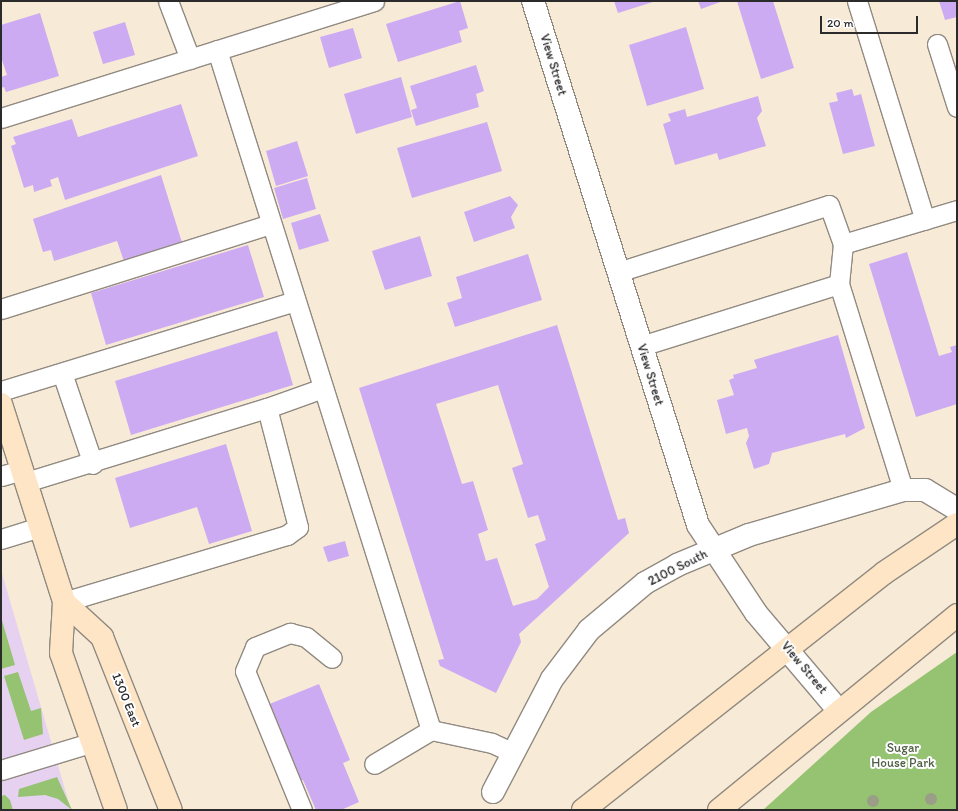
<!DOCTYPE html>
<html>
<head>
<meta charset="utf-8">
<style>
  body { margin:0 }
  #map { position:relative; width:958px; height:811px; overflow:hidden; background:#f7ead7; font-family:Itim,sans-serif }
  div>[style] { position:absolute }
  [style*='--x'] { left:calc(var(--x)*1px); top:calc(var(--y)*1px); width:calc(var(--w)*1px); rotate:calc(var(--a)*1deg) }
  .built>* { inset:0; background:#e6d2f0 }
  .green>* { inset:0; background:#95c371 }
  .building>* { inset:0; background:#cdabf2 }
  .roads { filter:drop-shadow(1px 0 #918a81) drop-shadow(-1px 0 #918a81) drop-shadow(0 1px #918a81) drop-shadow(0 -1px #918a81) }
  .service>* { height:19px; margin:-9.5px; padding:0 9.5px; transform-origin:9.5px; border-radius:9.5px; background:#fff }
  .minor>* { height:22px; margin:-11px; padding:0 11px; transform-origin:11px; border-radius:11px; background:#fff }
  .secondary>* { height:22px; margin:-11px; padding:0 11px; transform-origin:11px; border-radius:11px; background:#fde5c5 }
  .trees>* { width:12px; height:12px; margin:-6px; border-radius:50%; background:#9b9e86 }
  span { translate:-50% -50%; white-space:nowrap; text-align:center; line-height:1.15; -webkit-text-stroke:4px #fff; paint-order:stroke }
  .street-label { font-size:13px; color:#2b2b2b }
  .park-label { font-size:13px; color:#506044 }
  .frame { position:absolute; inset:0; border:2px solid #2b2b2b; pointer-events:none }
  .scale { position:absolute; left:820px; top:16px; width:98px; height:18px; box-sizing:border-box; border:2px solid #2b2b2b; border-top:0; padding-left:5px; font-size:12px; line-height:14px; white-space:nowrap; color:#2b2b2b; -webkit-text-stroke:3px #fff; paint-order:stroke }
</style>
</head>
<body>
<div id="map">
  <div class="built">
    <i style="clip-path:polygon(1px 570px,71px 810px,1px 810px)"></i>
  </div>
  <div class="green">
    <i style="clip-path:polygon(1px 617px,15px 665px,1px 669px)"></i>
    <i style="clip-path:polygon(957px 652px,957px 810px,763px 810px,871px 712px)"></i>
    <i style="clip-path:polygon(18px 672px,31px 711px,41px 708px,43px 734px,24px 740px,4px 676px)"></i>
    <i style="clip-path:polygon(57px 777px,72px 810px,58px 799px,45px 795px,18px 797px,19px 789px)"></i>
    <i style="clip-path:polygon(5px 795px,10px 800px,13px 810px,1px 810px,1px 796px)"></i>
  </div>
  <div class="building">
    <i style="clip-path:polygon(460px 1px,468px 28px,459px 31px,462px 42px,398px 62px,386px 24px)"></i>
    <i style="clip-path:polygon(614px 1px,656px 1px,618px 13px)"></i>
    <i style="clip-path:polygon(698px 1px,723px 1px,701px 9px)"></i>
    <i style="clip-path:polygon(737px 1px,773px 1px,794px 68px,761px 79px)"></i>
    <i style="clip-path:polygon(939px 1px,957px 1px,957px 17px,945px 20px)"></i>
    <i style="clip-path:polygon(40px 13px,59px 76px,6px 92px,4px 87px,1px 88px,1px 77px,7px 75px,1px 57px,1px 25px)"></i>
    <i style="clip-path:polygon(125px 22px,135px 55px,103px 64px,93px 32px)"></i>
    <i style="clip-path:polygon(686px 27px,704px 89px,647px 106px,629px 45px)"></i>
    <i style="clip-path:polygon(353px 28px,362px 58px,329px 68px,320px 37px)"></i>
    <i style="clip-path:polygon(476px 65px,484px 91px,476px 94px,479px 107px,416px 126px,411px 110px,417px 108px,410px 86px)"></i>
    <i style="clip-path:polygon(401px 77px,412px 117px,356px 134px,344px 94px)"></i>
    <i style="clip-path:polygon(852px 89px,854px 96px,861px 94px,875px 146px,843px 154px,829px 103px,838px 101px,836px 93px)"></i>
    <i style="clip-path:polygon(758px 96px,762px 111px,757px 118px,766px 146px,719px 160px,717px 153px,675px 165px,663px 124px,671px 121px,668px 114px,685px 109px,687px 117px)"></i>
    <i style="clip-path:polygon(181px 104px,198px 156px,65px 200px,58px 177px,50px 180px,52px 186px,34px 192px,33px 185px,24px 188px,11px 146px,16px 144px,13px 137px,72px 119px,78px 137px)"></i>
    <i style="clip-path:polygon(487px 122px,502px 171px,412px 198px,397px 148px)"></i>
    <i style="clip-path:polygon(297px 141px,308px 176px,276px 186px,266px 151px)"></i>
    <i style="clip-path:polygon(161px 175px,184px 249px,126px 267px,117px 241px,54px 261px,51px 250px,43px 252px,33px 219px)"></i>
    <i style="clip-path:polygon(307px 178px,316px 209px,283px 219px,274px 188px)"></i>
    <i style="clip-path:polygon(510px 196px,518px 205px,511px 217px,515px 228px,474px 242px,464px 212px)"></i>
    <i style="clip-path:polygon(320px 214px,329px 241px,299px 250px,291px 223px)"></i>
    <i style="clip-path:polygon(420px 236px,432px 276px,385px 290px,372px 251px)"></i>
    <i style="clip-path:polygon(248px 245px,264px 297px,106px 345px,91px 293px)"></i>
    <i style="clip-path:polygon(907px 252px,939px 356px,952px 352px,950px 347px,957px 345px,957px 404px,916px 417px,869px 264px)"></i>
    <i style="clip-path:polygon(528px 254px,542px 300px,455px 327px,447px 303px,462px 298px,456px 277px)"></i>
    <i style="clip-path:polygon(evenodd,557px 325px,618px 520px,625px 518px,629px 533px,519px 634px,521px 642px,496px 693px,440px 666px,438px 660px,444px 659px,359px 388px,557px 325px,498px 385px,523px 464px,512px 468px,528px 518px,538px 515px,546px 540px,535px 544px,549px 587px,537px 599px,513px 606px,497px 558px,486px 561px,478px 534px,488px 530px,473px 481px,462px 484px,436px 404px,498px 385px)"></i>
    <i style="clip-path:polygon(277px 331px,293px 385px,131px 435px,115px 381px)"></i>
    <i style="clip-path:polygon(838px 335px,865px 428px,846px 438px,845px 434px,772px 453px,769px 464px,754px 469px,746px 443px,749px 436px,747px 428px,726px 434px,717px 400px,734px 395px,729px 380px,734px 378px,733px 375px,757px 368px,754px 360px)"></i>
    <i style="clip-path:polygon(226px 444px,252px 531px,209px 544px,197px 507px,130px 528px,115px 478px)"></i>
    <i style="clip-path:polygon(345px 541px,349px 556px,328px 562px,323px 547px)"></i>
    <i style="clip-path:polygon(319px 684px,350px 760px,343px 763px,359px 802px,341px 810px,316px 810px,303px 780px,298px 782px,267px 705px)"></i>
  </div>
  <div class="roads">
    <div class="service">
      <i style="--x:168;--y:1;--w:62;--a:69.2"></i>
      <i style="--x:857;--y:1;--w:229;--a:72.8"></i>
      <i style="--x:937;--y:44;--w:66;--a:72.4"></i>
      <i style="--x:217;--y:50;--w:713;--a:72.53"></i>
      <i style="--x:431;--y:730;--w:66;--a:149.2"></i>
      <i style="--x:1;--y:118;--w:391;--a:-17.4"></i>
      <i style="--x:843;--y:244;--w:119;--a:-16.6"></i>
      <i style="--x:618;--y:272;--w:221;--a:-17.6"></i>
      <i style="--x:829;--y:205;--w:41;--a:70.3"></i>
      <i style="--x:843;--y:244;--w:40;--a:95.7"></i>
      <i style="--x:839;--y:284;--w:216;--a:72.7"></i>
      <i style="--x:1;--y:309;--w:283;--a:-17.5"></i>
      <i style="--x:641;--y:346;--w:207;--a:-17.4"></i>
      <i style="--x:62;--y:373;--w:96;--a:71.2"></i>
      <i style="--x:1;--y:391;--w:308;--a:-17"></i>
      <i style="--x:267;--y:408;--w:59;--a:-19.7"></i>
      <i style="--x:1;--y:476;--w:22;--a:-16"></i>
      <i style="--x:26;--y:482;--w:252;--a:-17.1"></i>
      <i style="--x:267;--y:408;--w:123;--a:75.4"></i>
      <i style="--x:298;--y:527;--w:14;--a:144"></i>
      <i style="--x:287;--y:535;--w:233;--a:163.3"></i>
      <i style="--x:1;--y:539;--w:41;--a:-17.1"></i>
      <i style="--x:431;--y:730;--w:62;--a:12"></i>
      <i style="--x:492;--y:743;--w:23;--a:25"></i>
      <i style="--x:1;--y:770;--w:96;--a:-16.9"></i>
      <i style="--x:302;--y:810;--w:150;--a:-112.3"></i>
      <i style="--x:245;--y:671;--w:26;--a:-67"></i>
      <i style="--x:255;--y:647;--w:38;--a:-22"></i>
      <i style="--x:290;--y:633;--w:16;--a:14"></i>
      <i style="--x:306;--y:637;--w:33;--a:39"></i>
    </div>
    <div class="minor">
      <i style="--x:533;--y:1;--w:549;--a:72.52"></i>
      <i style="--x:698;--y:525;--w:105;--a:56.6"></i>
      <i style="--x:756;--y:613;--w:128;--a:49.7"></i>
      <i style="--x:493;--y:792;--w:127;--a:-62.4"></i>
      <i style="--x:552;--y:679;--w:61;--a:-52.9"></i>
      <i style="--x:589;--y:630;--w:73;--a:-40"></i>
      <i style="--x:645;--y:583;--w:37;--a:-29"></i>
      <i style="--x:677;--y:565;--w:78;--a:-22.6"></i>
      <i style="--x:749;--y:535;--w:160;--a:-16.3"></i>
      <i style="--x:903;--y:490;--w:22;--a:0"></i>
      <i style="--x:925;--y:490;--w:37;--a:31"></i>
    </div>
    <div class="secondary">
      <i style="--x:1;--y:404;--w:208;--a:72.3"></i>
      <i style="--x:64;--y:602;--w:51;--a:93.4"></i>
      <i style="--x:61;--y:653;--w:166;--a:70.7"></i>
      <i style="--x:64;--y:602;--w:52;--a:42.6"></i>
      <i style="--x:102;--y:637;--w:186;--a:68.3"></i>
      <i style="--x:583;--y:810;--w:383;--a:-38.2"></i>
      <i style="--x:884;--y:573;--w:88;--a:-33.9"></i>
      <i style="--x:719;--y:810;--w:308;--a:-39.3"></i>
    </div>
  </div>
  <div class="trees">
    <i style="left:931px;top:799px"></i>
    <i style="left:873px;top:801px"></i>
  </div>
  <div class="street-label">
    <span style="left:553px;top:65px;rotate:73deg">View Street</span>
    <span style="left:650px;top:375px;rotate:73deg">View Street</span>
    <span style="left:678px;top:568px;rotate:-27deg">2100 South</span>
    <span style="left:804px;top:668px;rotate:50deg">View Street</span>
    <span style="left:126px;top:700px;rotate:68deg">1300 East</span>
  </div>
  <div class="park-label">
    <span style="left:903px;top:756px">Sugar<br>House Park</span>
  </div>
  <div class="frame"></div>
  <div class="scale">20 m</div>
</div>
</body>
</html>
